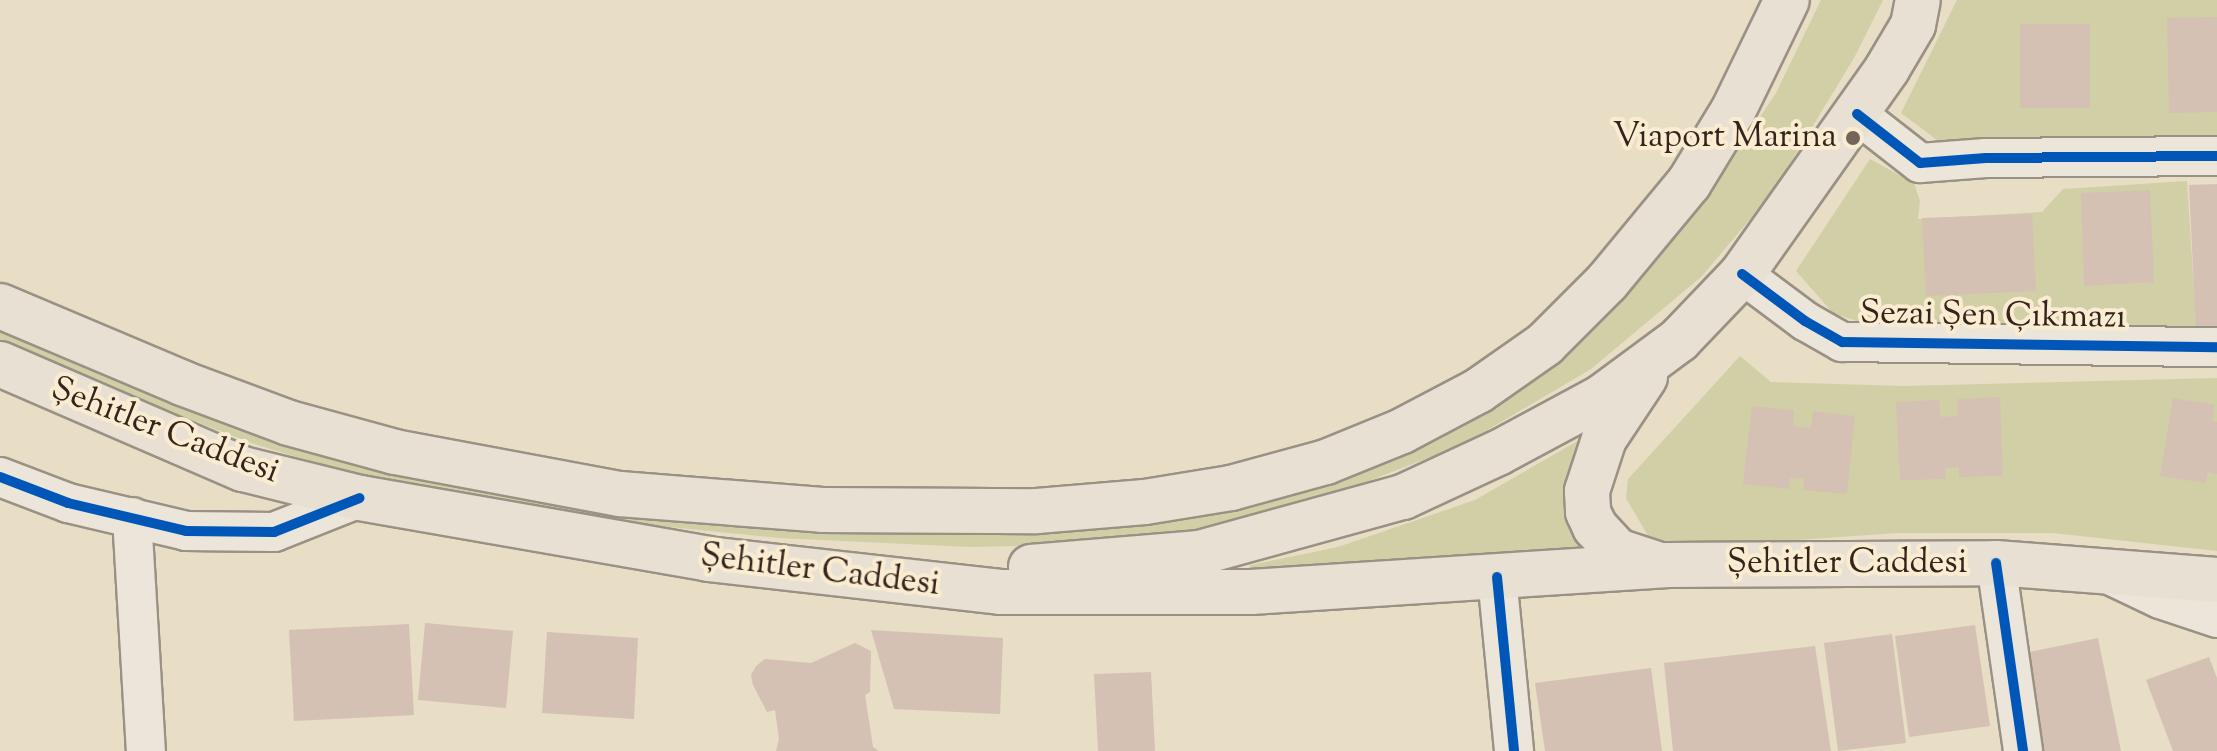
<!DOCTYPE html>
<html>
<head>
<meta charset="utf-8">
<style>
  body { margin:0 }
  #map { position:relative; width:2217px; height:751px; overflow:hidden; background:#e8ddc5; font-family:"Sorts Mill Goudy",serif }
  div>[style] { position:absolute }
  [style*='--x'] { left:calc(var(--x)*1px); top:calc(var(--y)*1px); width:calc(var(--w)*1px); rotate:calc(var(--a)*1deg) }
  .green>* { inset:0; background:#d1cfa6 }
  .building>* { inset:0; background:#d4c1b3 }
  .roads { filter:drop-shadow(2px 0 #999284) drop-shadow(-2px 0 #999284) drop-shadow(0 2px #999284) drop-shadow(0 -2px #999284) }
  .street>* { height:38px; margin:-19px; padding:0 19px; transform-origin:19px; border-radius:19px; background:#ebe6d9 }
  .primary>* { height:44px; margin:-22px; padding:0 22px; transform-origin:22px; border-radius:22px; background:#e8e1d3 }
  .cycleway>* { height:10px; margin:-5px; padding:0 5px; transform-origin:5px; border-radius:5px; background:#0057b8 }
  .dots>* { width:22px; height:22px; translate:-50% -50%; box-sizing:border-box; border:4px solid #f9ecd0; border-radius:50% }
  span { translate:-50% -50%; white-space:nowrap; text-align:center; line-height:1.15; -webkit-text-stroke:8px #f9ecd0; paint-order:stroke }
  .poi-label { font-size:34px; color:#34241c }
  .right { translate:-100% -50%; text-align:right }
  .street-label { font-size:34px; color:#34241c }
</style>
</head>
<body>
<div id="map">
  <div class="green">
    <i style="clip-path:polygon(1821px 0,1883px 0,1854px 58px,1786px 170px,1752px 217px,1701px 277px,1591px 369px,1462px 445px,1324px 498px,1238px 522px,1150px 537px,1061px 545px,970px 547px,779px 538px,590px 519px,392px 483px,310px 461px,251px 443px,0 345px,0 330px,168px 399px,880px 531px,969px 534px,1059px 531px,1148px 524px,1236px 510px,1398px 457px,1456px 429px,1518px 390px,1568px 349px,1621px 299px,1710px 192px,1776px 93px)"></i>
    <i style="clip-path:polygon(1957px 0,2217px 0,2217px 138px,1949px 149px,1901px 113px)"></i>
    <i style="clip-path:polygon(1870px 159px,1914px 183px,1920px 201px,1918px 219px,2042px 212px,2063px 189px,2187px 181px,2197px 336px,1919px 342px,1833px 313px,1796px 271px)"></i>
    <i style="clip-path:polygon(1740px 356px,1771px 382px,1903px 386px,2217px 378px,2217px 551px,2053px 533px,1898px 533px,1680px 548px,1651px 541px,1626px 498px,1628px 479px)"></i>
    <i style="clip-path:polygon(1581px 439px,1569px 484px,1599px 558px,1248px 570px,1251px 565px,1338px 547px,1475px 500px)"></i>
  </div>
  <div class="building">
    <i style="clip-path:polygon(2217px 17px,2217px 112px,2169px 113px,2167px 18px)"></i>
    <i style="clip-path:polygon(2020px 24px,2090px 24px,2090px 108px,2020px 108px)"></i>
    <i style="clip-path:polygon(2217px 184px,2217px 330px,2196px 331px,2189px 185px)"></i>
    <i style="clip-path:polygon(2150px 190px,2154px 282px,2084px 286px,2081px 193px)"></i>
    <i style="clip-path:polygon(2032px 214px,2036px 291px,1926px 296px,1922px 218px)"></i>
    <i style="clip-path:polygon(2000px 397px,2003px 476px,1959px 477px,1959px 467px,1945px 468px,1946px 479px,1900px 480px,1896px 402px,1939px 400px,1940px 417px,1958px 416px,1957px 399px)"></i>
    <i style="clip-path:polygon(2173px 398px,2215px 405px,2212px 421px,2217px 422px,2217px 474px,2208px 472px,2206px 483px,2160px 476px)"></i>
    <i style="clip-path:polygon(1752px 406px,1794px 410px,1793px 426px,1811px 428px,1813px 411px,1855px 416px,1847px 494px,1803px 490px,1804px 479px,1790px 478px,1789px 489px,1743px 484px)"></i>
    <i style="clip-path:polygon(425px 623px,513px 631px,506px 708px,418px 700px)"></i>
    <i style="clip-path:polygon(409px 624px,414px 715px,294px 721px,289px 630px)"></i>
    <i style="clip-path:polygon(1975px 625px,1990px 726px,1909px 737px,1895px 636px)"></i>
    <i style="clip-path:polygon(871px 630px,1003px 638px,1000px 714px,894px 709px)"></i>
    <i style="clip-path:polygon(547px 632px,638px 638px,634px 719px,542px 713px)"></i>
    <i style="clip-path:polygon(1892px 634px,1906px 743px,1838px 751px,1824px 643px)"></i>
    <i style="clip-path:polygon(2098px 638px,2121px 751px,2039px 751px,2020px 654px)"></i>
    <i style="clip-path:polygon(855px 643px,871px 651px,870px 692px,865px 695px,873px 747px,879px 751px,776px 751px,779px 739px,775px 710px,767px 712px,753px 685px,751px 675px,756px 666px,765px 659px,811px 663px)"></i>
    <i style="clip-path:polygon(1815px 646px,1831px 751px,1673px 751px,1664px 663px)"></i>
    <i style="clip-path:polygon(2209px 657px,2217px 678px,2217px 751px,2173px 751px,2146px 680px)"></i>
    <i style="clip-path:polygon(1651px 668px,1662px 751px,1545px 751px,1535px 683px)"></i>
    <i style="clip-path:polygon(1151px 672px,1155px 751px,1098px 751px,1094px 674px)"></i>
  </div>
  <div class="roads">
    <div class="street">
      <i style="--x:1857;--y:114;--w:80;--a:37.9"></i>
      <i style="--x:1920;--y:163;--w:66;--a:-4.3"></i>
      <i style="--x:1986;--y:158;--w:231;--a:-0.5"></i>
      <i style="--x:1742;--y:274;--w:79;--a:36.7"></i>
      <i style="--x:1805;--y:321;--w:43;--a:29.6"></i>
      <i style="--x:1842;--y:342;--w:375;--a:0.8"></i>
      <i style="--x:0;--y:477;--w:73;--a:20.9"></i>
      <i style="--x:68;--y:503;--w:121;--a:13.3"></i>
      <i style="--x:186;--y:531;--w:88;--a:0.7"></i>
      <i style="--x:274;--y:532;--w:92;--a:-21.6"></i>
      <i style="--x:132;--y:517;--w:234;--a:86.6"></i>
      <i style="--x:1996;--y:563;--w:190;--a:81.8"></i>
      <i style="--x:2112;--y:576;--w:53;--a:25.6"></i>
      <i style="--x:2160;--y:599;--w:60;--a:18.4"></i>
      <i style="--x:1497;--y:577;--w:175;--a:84.4"></i>
    </div>
    <div class="primary">
      <i style="--x:0;--y:306;--w:198;--a:22.9"></i>
      <i style="--x:182;--y:383;--w:114;--a:20.5"></i>
      <i style="--x:289;--y:423;--w:110;--a:15.3"></i>
      <i style="--x:395;--y:452;--w:229;--a:10.6"></i>
      <i style="--x:620;--y:494;--w:203;--a:4.5"></i>
      <i style="--x:822;--y:510;--w:215;--a:0.3"></i>
      <i style="--x:1037;--y:511;--w:108;--a:-4.8"></i>
      <i style="--x:1145;--y:502;--w:87;--a:-9.2"></i>
      <i style="--x:1231;--y:488;--w:98;--a:-15.3"></i>
      <i style="--x:1326;--y:462;--w:82;--a:-22.2"></i>
      <i style="--x:1402;--y:431;--w:86;--a:-27.8"></i>
      <i style="--x:1478;--y:391;--w:82;--a:-35"></i>
      <i style="--x:1545;--y:344;--w:88;--a:-45"></i>
      <i style="--x:1607;--y:282;--w:129;--a:-50.4"></i>
      <i style="--x:1689;--y:183;--w:84;--a:-58.6"></i>
      <i style="--x:1733;--y:111;--w:123;--a:-64.1"></i>
      <i style="--x:0;--y:364;--w:265;--a:23.4"></i>
      <i style="--x:243;--y:469;--w:121;--a:13.9"></i>
      <i style="--x:360;--y:498;--w:353;--a:9.9"></i>
      <i style="--x:708;--y:559;--w:294;--a:6.4"></i>
      <i style="--x:1000;--y:592;--w:251;--a:0"></i>
      <i style="--x:1251;--y:592;--w:418;--a:-3.7"></i>
      <i style="--x:1668;--y:565;--w:328;--a:-0.3"></i>
      <i style="--x:1996;--y:563;--w:222;--a:4.4"></i>
      <i style="--x:1645;--y:377;--w:74;--a:123.5"></i>
      <i style="--x:1604;--y:439;--w:55;--a:108.1"></i>
      <i style="--x:1587;--y:491;--w:21;--a:87"></i>
      <i style="--x:1588;--y:512;--w:17;--a:65"></i>
      <i style="--x:1595;--y:527;--w:33;--a:47"></i>
      <i style="--x:1617;--y:551;--w:40;--a:18"></i>
      <i style="--x:1031;--y:567;--w:169;--a:-4.8"></i>
      <i style="--x:1199;--y:553;--w:212;--a:-15.4"></i>
      <i style="--x:1403;--y:497;--w:105;--a:-24.9"></i>
      <i style="--x:1498;--y:453;--w:118;--a:-28.3"></i>
      <i style="--x:1602;--y:397;--w:96;--a:-36.5"></i>
      <i style="--x:1679;--y:340;--w:91;--a:-46.3"></i>
      <i style="--x:1742;--y:274;--w:251;--a:-54.7"></i>
      <i style="--x:1887;--y:69;--w:51;--a:-59.4"></i>
      <i style="--x:1913;--y:25;--w:25;--a:-79"></i>
    </div>
  </div>
  <div class="cycleway">
    <i style="--x:1857;--y:114;--w:80;--a:37.9"></i>
    <i style="--x:1920;--y:163;--w:66;--a:-4.3"></i>
    <i style="--x:1986;--y:158;--w:231;--a:-0.5"></i>
    <i style="--x:1742;--y:274;--w:79;--a:36.7"></i>
    <i style="--x:1805;--y:321;--w:43;--a:29.6"></i>
    <i style="--x:1842;--y:342;--w:375;--a:0.8"></i>
    <i style="--x:0;--y:477;--w:73;--a:20.9"></i>
    <i style="--x:68;--y:503;--w:121;--a:13.3"></i>
    <i style="--x:186;--y:531;--w:88;--a:0.7"></i>
    <i style="--x:274;--y:532;--w:92;--a:-21.6"></i>
    <i style="--x:1996;--y:563;--w:190;--a:81.8"></i>
    <i style="--x:1497;--y:577;--w:175;--a:84.4"></i>
  </div>
  <div class="dots">
    <i style="left:1853px;top:138px;background:#736557"></i>
  </div>
  <div class="poi-label">
    <span class="right" style="left:1837px;top:138px">Viaport Marina</span>
  </div>
  <div class="street-label">
    <span style="left:1993px;top:316px;rotate:1deg">Sezai Şen Çıkmazı</span>
    <span style="left:165px;top:431px;rotate:21deg">Şehitler Caddesi</span>
    <span style="left:1847px;top:564px">Şehitler Caddesi</span>
    <span style="left:820px;top:571px;rotate:7deg">Şehitler Caddesi</span>
  </div>
</div>
</body>
</html>
